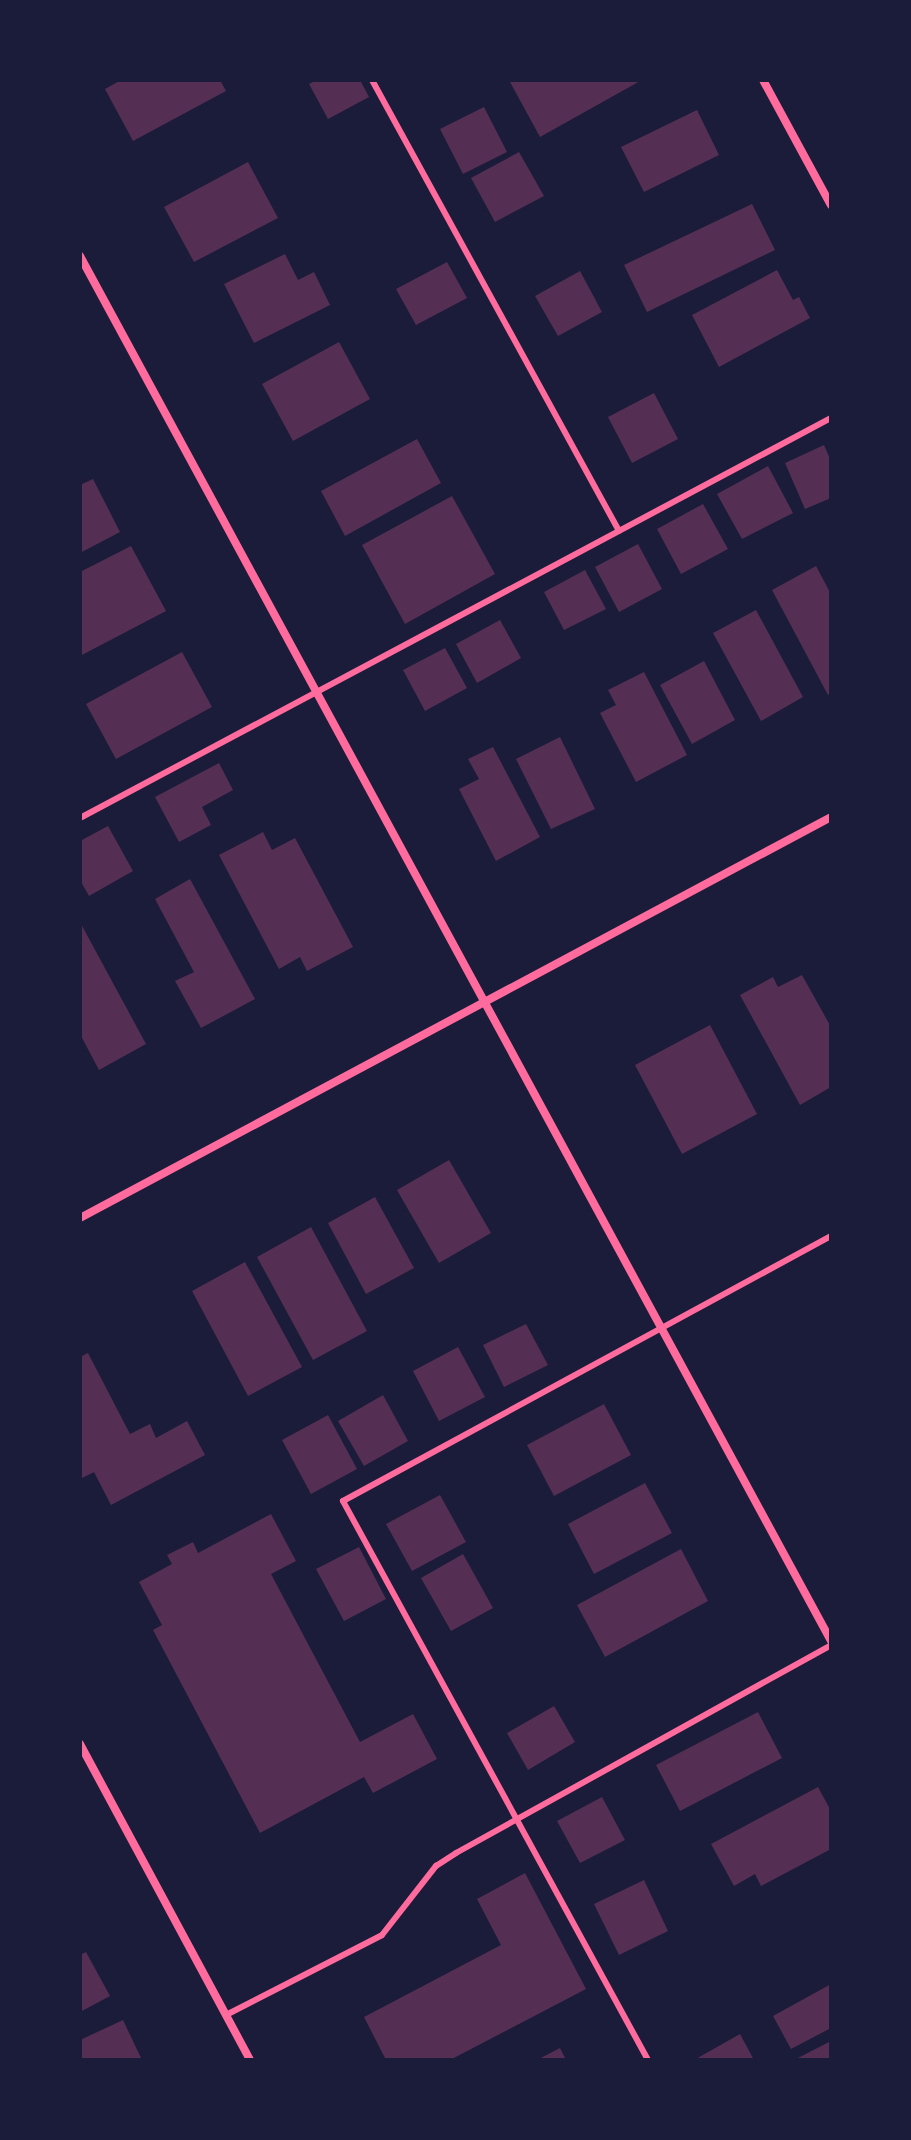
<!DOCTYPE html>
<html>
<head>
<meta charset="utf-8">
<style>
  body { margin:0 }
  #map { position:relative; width:911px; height:2140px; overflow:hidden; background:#1b1b3a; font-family:Barlow,sans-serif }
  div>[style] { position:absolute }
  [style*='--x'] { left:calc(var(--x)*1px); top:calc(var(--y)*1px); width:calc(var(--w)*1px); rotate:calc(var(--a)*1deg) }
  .building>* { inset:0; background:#542f53 }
  .service>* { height:6px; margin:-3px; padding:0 3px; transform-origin:3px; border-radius:3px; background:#ff6b9d }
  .minor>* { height:8px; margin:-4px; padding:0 4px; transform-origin:4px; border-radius:4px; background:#ff6b9d }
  span { translate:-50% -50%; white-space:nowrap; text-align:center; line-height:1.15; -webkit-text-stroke:6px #1b1b3a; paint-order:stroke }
  .frame { position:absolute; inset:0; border:82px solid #1b1b3a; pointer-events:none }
</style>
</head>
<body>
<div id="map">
  <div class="building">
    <i style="clip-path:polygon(121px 80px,220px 80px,226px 91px,133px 141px,105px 89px)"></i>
    <i style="clip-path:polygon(317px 80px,360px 80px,369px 97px,328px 119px,309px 84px)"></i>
    <i style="clip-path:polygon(512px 80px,642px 80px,540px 137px,510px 82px)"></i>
    <i style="clip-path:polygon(484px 107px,507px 152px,463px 174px,440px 129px)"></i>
    <i style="clip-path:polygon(697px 110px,719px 155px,644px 192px,621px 147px)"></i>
    <i style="clip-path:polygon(519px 152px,544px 196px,495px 222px,471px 178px)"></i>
    <i style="clip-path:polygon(248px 162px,278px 218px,194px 262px,164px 207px)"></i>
    <i style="clip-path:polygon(752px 204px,775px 250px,647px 312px,624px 265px)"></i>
    <i style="clip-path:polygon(285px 254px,298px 280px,314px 272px,330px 305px,254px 343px,224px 284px)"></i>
    <i style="clip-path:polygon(447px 262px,467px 298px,416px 325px,396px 289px)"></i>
    <i style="clip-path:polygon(777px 270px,793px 300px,799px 297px,810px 318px,719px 367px,692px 315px)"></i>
    <i style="clip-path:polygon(580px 271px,602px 312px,558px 336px,535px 296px)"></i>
    <i style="clip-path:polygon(339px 342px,370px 399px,293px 441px,262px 384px)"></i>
    <i style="clip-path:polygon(654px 393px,678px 439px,632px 463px,608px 417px)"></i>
    <i style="clip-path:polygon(417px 439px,441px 483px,345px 536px,321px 491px)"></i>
    <i style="clip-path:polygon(824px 445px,831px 461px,831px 498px,805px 509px,785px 463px)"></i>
    <i style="clip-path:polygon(768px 466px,793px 513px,742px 539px,717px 494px)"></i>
    <i style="clip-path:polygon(93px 479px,120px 532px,80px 553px,80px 485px)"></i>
    <i style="clip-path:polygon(452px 496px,495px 574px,405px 624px,362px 545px)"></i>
    <i style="clip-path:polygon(703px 504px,728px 549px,681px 574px,657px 529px)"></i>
    <i style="clip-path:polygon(638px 544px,662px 589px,619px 612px,595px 567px)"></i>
    <i style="clip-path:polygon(131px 546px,166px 611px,80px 656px,80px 572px)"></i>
    <i style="clip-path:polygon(816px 566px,831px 594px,831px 693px,828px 695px,772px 590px)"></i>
    <i style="clip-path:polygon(585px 570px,606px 609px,564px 630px,544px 592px)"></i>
    <i style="clip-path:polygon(756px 610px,803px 697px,761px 721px,713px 633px)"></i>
    <i style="clip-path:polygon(500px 620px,521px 658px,477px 683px,456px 644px)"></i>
    <i style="clip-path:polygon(445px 648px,467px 688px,425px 711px,403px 670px)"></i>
    <i style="clip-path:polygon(182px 652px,212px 707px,116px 759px,86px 704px)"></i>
    <i style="clip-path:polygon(704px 661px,735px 720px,692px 744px,660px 685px)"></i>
    <i style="clip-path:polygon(644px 672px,687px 755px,636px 782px,600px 713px,616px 705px,608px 690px)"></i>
    <i style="clip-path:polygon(560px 737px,595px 809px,551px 829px,516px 759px)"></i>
    <i style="clip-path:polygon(493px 747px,540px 837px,496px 861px,459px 789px,479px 779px,468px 759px)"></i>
    <i style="clip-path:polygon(219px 763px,233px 790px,202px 807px,211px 825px,179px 842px,155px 797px)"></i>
    <i style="clip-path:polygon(108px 826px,133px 871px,89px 896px,80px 880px,80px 841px)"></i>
    <i style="clip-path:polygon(263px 832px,272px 850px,295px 838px,353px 947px,307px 971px,300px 957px,279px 969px,219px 855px)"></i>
    <i style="clip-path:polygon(190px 879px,255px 999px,201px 1028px,175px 981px,194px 972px,155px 899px)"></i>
    <i style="clip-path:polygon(80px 922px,146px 1044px,99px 1070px,80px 1034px)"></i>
    <i style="clip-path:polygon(802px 975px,831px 1027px,831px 1087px,800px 1105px,740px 995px,773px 977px,778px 987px)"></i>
    <i style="clip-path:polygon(710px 1025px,757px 1114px,682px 1154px,635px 1065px)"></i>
    <i style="clip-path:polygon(449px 1160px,491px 1233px,439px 1263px,397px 1190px)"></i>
    <i style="clip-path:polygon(375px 1197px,414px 1268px,366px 1294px,328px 1223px)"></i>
    <i style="clip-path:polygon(311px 1227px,367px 1331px,313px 1360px,257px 1257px)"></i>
    <i style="clip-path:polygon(245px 1262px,302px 1367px,248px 1396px,192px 1291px)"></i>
    <i style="clip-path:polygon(526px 1324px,548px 1365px,504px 1387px,483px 1345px)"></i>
    <i style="clip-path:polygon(458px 1347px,485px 1397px,439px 1421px,413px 1371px)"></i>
    <i style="clip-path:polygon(88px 1353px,130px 1434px,150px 1424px,156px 1438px,187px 1421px,205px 1455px,111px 1505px,94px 1472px,80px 1479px,80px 1357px)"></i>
    <i style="clip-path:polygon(383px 1395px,408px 1441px,364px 1466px,338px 1421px)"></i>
    <i style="clip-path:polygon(604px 1404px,631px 1455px,554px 1496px,527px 1445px)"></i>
    <i style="clip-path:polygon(328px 1415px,357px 1469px,311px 1494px,282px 1440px)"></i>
    <i style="clip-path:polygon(645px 1483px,672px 1533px,594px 1574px,568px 1524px)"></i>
    <i style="clip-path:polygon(440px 1495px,466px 1542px,412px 1571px,386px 1524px)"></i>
    <i style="clip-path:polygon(271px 1514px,296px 1561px,271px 1574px,360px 1742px,413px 1714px,437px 1759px,373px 1793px,364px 1777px,260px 1833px,153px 1630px,162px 1625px,139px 1582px,172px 1564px,167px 1555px,193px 1542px,198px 1553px)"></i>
    <i style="clip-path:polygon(359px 1547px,386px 1599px,344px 1621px,316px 1569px)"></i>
    <i style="clip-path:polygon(681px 1549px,708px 1601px,605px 1657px,577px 1605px)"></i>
    <i style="clip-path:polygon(463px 1554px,493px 1608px,451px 1631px,421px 1578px)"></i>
    <i style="clip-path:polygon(554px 1706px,575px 1742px,528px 1770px,507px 1733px)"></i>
    <i style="clip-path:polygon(758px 1712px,782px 1758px,680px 1811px,656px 1765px)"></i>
    <i style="clip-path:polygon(818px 1787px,831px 1811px,831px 1849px,761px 1886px,755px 1874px,734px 1886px,711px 1844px)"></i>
    <i style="clip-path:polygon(602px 1797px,625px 1840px,580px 1863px,557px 1821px)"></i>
    <i style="clip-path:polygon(525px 1873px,586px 1989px,450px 2060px,386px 2060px,364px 2017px,501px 1945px,477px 1899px)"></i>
    <i style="clip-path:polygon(644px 1880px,668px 1931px,619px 1955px,594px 1904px)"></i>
    <i style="clip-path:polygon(86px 1952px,110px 1996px,80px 2012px,80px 1955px)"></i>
    <i style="clip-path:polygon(831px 1984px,831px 2028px,791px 2049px,773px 2016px)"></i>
    <i style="clip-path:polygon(123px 2020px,142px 2060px,80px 2060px,80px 2040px)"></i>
    <i style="clip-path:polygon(740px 2034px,754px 2060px,694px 2060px)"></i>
    <i style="clip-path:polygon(831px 2041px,831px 2060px,794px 2060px)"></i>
    <i style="clip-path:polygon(560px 2048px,566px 2060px,537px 2060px)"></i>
  </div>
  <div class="service">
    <i style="--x:372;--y:80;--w:514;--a:61.29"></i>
    <i style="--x:80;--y:818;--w:851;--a:-28.04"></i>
    <i style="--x:226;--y:2015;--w:175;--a:-27.1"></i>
    <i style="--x:382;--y:1935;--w:88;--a:-52"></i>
    <i style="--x:436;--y:1866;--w:24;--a:-33"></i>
    <i style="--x:456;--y:1853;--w:429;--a:-29"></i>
    <i style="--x:648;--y:2060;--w:637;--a:-118.62"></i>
    <i style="--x:343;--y:1501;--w:555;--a:-28.5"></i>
  </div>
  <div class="minor">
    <i style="--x:763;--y:80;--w:142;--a:61.5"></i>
    <i style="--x:80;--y:256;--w:1576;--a:61.53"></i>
    <i style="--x:80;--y:1218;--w:851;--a:-28.1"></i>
    <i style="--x:80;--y:1744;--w:359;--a:61.7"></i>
  </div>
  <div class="frame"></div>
</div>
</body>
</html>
